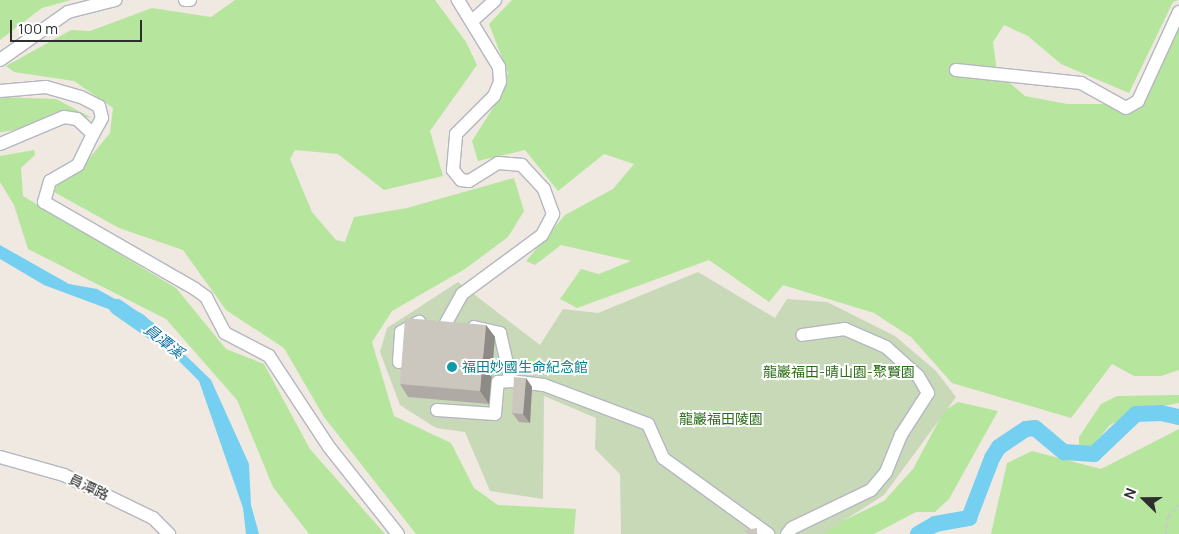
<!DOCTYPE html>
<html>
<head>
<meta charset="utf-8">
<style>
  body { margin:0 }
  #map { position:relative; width:1179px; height:534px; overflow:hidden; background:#efe9e1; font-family:Manrope,"Noto Sans TC",sans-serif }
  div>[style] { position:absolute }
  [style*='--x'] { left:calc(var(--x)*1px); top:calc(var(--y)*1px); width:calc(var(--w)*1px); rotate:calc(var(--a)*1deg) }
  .green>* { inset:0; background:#b6e59e }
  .cemetery>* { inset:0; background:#c8d9b8 }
  .water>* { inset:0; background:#75cff0 }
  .river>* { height:16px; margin:-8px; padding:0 8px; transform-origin:8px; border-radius:8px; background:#75cff0 }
  .path>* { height:2px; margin-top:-1px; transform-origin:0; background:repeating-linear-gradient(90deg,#c9c9c9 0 4px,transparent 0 6.5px) }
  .roads { filter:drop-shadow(1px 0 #b4b7c1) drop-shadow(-1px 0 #b4b7c1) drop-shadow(0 1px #b4b7c1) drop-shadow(0 -1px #b4b7c1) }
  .minor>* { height:12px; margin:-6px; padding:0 6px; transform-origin:6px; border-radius:6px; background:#fff }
  .wall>* { inset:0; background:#afaba4 }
  .shaded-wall>* { inset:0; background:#8e8b86 }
  .building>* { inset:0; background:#cbc7bf }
  .dots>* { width:14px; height:14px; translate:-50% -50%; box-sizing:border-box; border:2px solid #fff; border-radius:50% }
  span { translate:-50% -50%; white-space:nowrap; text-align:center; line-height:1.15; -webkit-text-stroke:4px #fff; paint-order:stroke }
  .culture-label { font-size:14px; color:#0d838f }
  .left { translate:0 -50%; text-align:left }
  .park-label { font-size:14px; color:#2c6e1b }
  .street-label { font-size:14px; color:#2e2e2e }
  .water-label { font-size:15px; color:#0d6fa3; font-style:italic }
  .north { position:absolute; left:1119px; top:474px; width:50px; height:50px; -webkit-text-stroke:4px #fff; paint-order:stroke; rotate:292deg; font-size:14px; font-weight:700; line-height:20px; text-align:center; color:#2e2e2e }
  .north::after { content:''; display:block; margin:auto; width:18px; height:22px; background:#2e2e2e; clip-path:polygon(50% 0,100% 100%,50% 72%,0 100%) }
  .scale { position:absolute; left:10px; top:20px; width:132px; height:22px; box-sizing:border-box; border:2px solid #2e2e2e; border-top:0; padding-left:6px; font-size:15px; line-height:18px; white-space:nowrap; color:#2e2e2e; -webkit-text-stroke:4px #fff; paint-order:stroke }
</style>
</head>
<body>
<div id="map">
  <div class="green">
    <i style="clip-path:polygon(0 0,71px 0,42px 8px,0 40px)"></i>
    <i style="clip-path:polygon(235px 0,435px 0,466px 42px,477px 65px,430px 131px,443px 176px,384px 190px,338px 154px,295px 150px,290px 159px,312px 212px,336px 240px,345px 242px,354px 217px,407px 208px,514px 178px,524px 211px,508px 237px,465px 269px,392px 311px,372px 342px,394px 416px,451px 443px,474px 488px,498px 505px,576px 509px,574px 534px,416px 534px,324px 417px,284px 348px,226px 310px,183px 250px,119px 228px,54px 192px,58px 183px,77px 173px,110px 133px,113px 108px,74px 81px,14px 72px,6px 66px,71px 30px,90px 31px,152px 8px,211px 17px)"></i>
    <i style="clip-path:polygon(512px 0,1179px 0,1173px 2px,1129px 93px,1061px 64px,1028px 36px,1004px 25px,993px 42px,997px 72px,1025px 96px,1067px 104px,1142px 104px,1179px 26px,1179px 370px,1161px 376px,1134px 376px,1112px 364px,1071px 418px,952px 383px,911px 337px,874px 313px,783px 285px,769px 302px,709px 260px,577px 308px,560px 299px,581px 269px,599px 274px,631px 261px,561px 245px,535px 265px,526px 261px,565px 215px,613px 189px,634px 164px,604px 154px,558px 191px,525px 150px,478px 161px,472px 141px,500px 97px,508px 73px,489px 24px)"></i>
    <i style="clip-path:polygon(0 97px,56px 99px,92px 118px,56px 112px,17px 130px,0 132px)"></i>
    <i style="clip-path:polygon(34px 150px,35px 155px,21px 168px,23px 196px,176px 288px,226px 349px,264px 364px,310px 449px,385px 534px,309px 534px,273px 487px,237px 400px,166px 319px,28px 249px,14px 205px,0 182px,0 156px)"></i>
    <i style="clip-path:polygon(1179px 395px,1179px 403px,1137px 411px,1110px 425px,1089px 450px,1079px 447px,1079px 437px,1101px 404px,1117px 396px)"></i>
    <i style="clip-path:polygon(958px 402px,998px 411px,949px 499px,935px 512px,916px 512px,874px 534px,816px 534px,884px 501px,913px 469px,944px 411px)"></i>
    <i style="clip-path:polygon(1179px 429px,1179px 534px,991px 534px,1007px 463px,1032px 451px,1101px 469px)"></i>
  </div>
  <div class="cemetery">
    <i style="clip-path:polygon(698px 272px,775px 318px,787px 299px,827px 302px,895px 336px,936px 371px,956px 397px,884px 495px,823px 534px,621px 534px,620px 474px,595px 449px,596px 418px,544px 396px,543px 499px,490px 491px,465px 432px,436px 428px,400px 405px,380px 352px,387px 328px,458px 282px,540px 345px,563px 309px,598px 313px)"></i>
  </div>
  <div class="water">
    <i style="clip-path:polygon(0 245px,69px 284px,97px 289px,144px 315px,211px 380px,249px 464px,251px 505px,259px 534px,246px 534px,243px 508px,199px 381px,138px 320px,44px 285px,0 259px)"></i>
  </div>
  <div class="river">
    <i style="--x:117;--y:307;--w:52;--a:34.9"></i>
    <i style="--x:918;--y:534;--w:20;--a:-30"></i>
    <i style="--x:935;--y:524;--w:35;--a:-10"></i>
    <i style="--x:969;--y:518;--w:64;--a:-69"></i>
    <i style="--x:992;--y:458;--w:13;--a:-58"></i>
    <i style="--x:999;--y:447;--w:32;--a:-34"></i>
    <i style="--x:1026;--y:429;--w:9;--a:-6"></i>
    <i style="--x:1035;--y:428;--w:38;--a:40"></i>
    <i style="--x:1064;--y:452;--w:30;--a:4"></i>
    <i style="--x:1094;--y:454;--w:58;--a:-43.6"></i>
    <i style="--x:1136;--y:414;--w:25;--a:-2"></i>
    <i style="--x:1161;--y:413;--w:18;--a:13"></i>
  </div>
  <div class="path">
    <i style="--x:1166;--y:534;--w:17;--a:-83"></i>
    <i style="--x:1168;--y:517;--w:16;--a:-47"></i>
  </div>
  <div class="roads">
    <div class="minor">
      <i style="--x:185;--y:0;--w:5;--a:0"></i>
      <i style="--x:472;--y:21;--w:31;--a:-42"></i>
      <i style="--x:0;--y:60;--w:83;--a:-35.2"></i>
      <i style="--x:68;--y:12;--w:49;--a:-14.3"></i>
      <i style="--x:956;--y:70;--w:126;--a:5.9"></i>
      <i style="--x:1081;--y:83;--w:51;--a:29.1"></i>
      <i style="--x:1126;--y:108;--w:14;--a:-30"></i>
      <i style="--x:1138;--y:101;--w:98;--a:-65.3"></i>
      <i style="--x:0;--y:91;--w:46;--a:-5"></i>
      <i style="--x:46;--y:87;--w:36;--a:16"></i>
      <i style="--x:81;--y:97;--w:20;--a:27"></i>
      <i style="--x:99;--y:106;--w:12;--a:76"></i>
      <i style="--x:102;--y:118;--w:18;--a:119"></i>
      <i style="--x:0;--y:144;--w:69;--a:-22.9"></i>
      <i style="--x:64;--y:117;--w:13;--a:9"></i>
      <i style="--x:77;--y:119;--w:22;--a:43"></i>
      <i style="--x:93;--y:134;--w:34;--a:116"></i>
      <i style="--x:78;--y:165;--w:32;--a:150"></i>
      <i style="--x:50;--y:181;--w:22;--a:106"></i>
      <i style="--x:44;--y:202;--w:174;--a:29.9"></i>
      <i style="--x:195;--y:289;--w:14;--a:36"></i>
      <i style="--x:206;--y:297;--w:41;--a:62.2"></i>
      <i style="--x:225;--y:333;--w:50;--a:27.6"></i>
      <i style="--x:269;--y:356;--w:109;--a:56.6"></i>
      <i style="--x:329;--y:447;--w:111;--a:51.6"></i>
      <i style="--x:446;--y:323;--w:33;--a:-61"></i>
      <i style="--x:462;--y:294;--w:99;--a:-36.4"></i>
      <i style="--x:542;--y:235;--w:24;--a:-62"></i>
      <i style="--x:553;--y:214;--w:27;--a:-110"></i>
      <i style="--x:544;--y:189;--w:33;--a:-133"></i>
      <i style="--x:522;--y:165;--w:24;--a:-175"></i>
      <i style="--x:498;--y:163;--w:34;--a:148"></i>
      <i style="--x:469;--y:181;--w:8;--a:-173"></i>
      <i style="--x:461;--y:180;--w:13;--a:-129"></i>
      <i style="--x:453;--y:170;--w:36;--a:-85"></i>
      <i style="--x:456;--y:134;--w:54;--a:-45"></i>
      <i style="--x:494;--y:96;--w:15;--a:-67"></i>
      <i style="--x:500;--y:82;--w:15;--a:-94"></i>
      <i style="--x:499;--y:67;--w:79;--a:-121.5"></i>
      <i style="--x:474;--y:327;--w:27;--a:13"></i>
      <i style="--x:500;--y:333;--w:49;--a:77.1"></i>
      <i style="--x:511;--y:381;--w:33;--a:7"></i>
      <i style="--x:544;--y:385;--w:111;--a:20.6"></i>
      <i style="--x:648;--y:424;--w:37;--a:66"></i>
      <i style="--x:663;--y:458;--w:130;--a:35.9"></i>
      <i style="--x:399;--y:362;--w:30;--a:-86"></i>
      <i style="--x:401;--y:332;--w:21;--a:-29"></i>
      <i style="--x:437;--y:410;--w:58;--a:3.9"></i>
      <i style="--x:495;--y:414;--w:32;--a:-85"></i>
      <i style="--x:498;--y:382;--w:13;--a:-4"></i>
      <i style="--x:0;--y:457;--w:66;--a:15.7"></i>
      <i style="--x:64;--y:475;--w:99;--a:25.8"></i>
      <i style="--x:153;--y:518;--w:23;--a:45"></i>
      <i style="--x:787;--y:534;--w:8;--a:-50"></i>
      <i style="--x:792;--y:528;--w:88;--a:-25.7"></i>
      <i style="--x:871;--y:490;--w:23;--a:-50"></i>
      <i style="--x:886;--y:472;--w:40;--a:-68"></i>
      <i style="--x:901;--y:435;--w:50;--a:-57.3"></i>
      <i style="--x:928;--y:393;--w:20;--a:-120"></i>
      <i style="--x:918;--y:376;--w:43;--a:-137.8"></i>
      <i style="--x:886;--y:347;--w:45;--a:-156.3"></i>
      <i style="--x:845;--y:329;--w:43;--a:172.1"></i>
    </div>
  </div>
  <div class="wall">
    <i style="clip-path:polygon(486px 325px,495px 337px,489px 404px,408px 397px,400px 384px)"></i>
    <i style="clip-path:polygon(526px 378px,532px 387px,530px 423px,519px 422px,512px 413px)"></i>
  </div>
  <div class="shaded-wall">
    <i style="clip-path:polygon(486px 325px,495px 337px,489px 404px,480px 391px)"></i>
    <i style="clip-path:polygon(526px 378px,532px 387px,530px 423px,523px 414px)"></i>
  </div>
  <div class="building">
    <i style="clip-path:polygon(405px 318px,486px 325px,480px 391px,400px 384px)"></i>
    <i style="clip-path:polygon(514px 377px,526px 378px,523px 414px,512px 413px)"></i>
    <i style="clip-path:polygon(757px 528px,757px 534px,746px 534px,745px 530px)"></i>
  </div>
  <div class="dots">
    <i style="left:452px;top:367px;background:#0f9aa8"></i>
  </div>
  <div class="culture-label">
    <span class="left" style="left:462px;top:367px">福田妙國生命紀念館</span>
  </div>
  <div class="park-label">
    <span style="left:839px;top:372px">龍巖福田-晴山園-聚賢園</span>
    <span style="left:721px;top:419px">龍巖福田陵園</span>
  </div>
  <div class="street-label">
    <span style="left:89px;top:487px;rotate:25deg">員潭路</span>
  </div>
  <div class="water-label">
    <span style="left:164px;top:341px;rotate:38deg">員潭溪</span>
  </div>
  <div class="north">N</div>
  <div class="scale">100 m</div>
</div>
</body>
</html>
